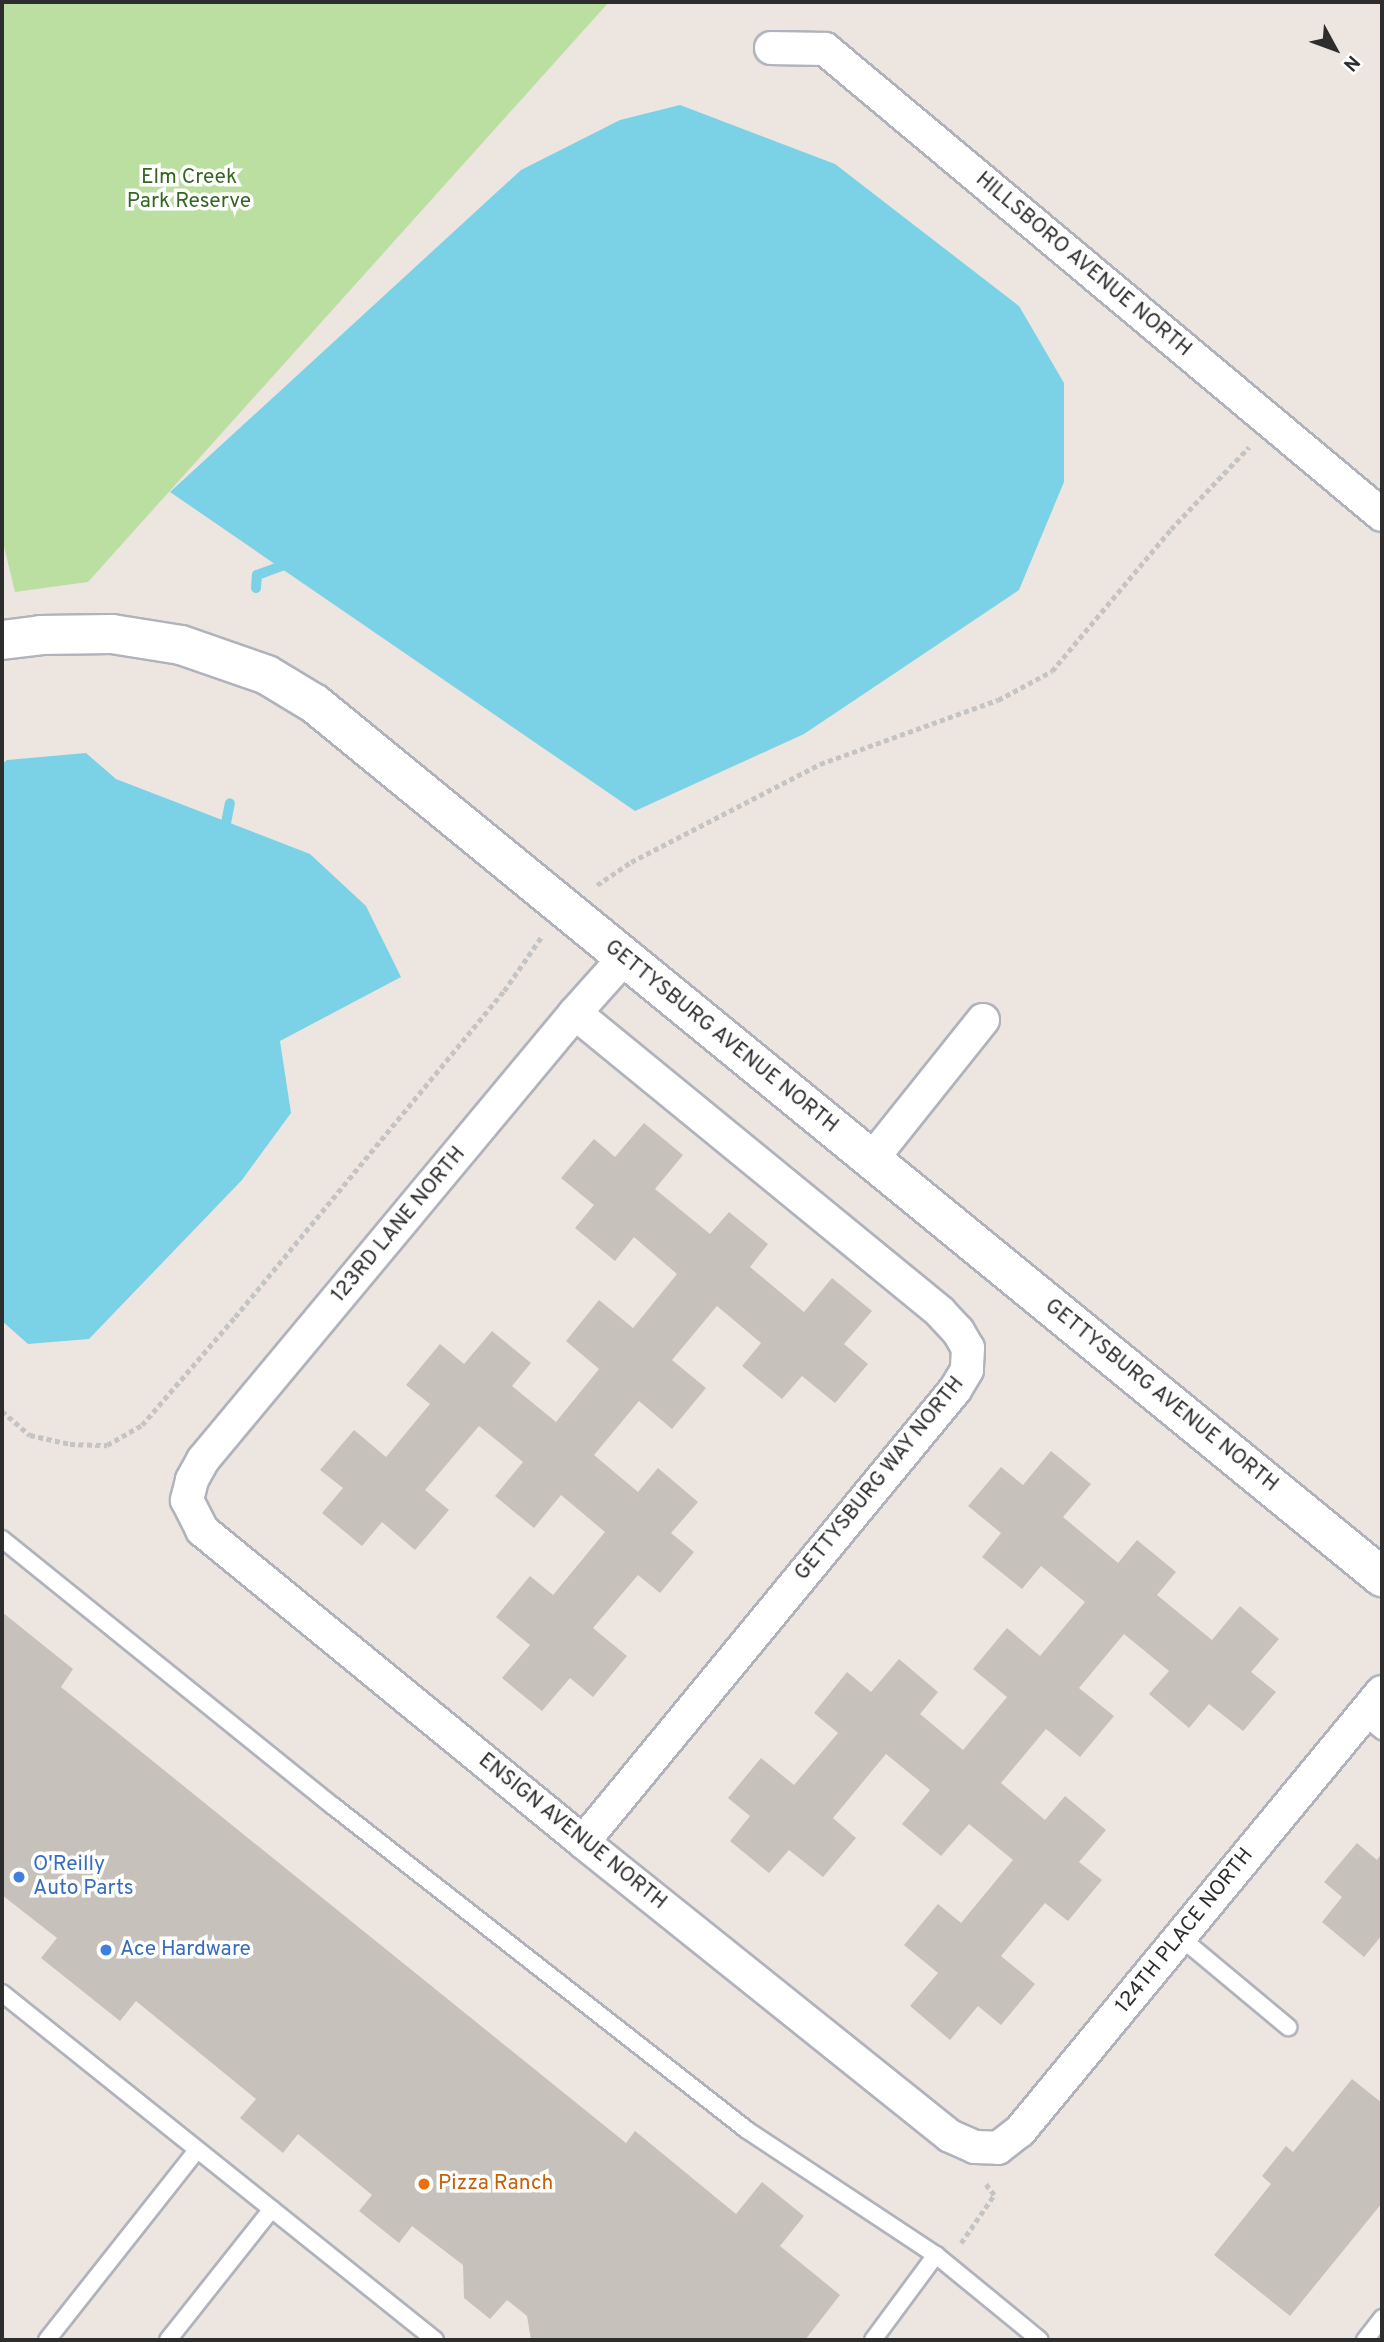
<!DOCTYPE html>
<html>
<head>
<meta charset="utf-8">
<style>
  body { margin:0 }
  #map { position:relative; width:1384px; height:2342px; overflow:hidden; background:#ede6e0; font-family:Overpass,sans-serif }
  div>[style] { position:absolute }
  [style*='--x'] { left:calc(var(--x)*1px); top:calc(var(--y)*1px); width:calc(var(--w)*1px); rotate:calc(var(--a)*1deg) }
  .green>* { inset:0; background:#bbdfa1 }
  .water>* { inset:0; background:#7bd2e7 }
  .stream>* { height:10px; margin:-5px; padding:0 5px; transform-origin:5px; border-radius:5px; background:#7bd2e7 }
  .building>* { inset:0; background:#c6c1bb }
  .path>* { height:4.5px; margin-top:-2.25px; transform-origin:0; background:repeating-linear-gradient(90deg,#c4c4c4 0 5px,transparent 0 8.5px) }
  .roads { filter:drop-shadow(2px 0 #b0b3bc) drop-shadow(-2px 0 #b0b3bc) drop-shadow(0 2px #b0b3bc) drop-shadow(0 -2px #b0b3bc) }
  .lane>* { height:16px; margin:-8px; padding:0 8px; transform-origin:8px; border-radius:8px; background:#fff }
  .street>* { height:32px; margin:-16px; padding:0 16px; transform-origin:16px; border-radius:16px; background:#fff }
  .secondary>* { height:38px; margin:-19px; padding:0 19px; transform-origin:19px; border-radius:19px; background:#fff }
  .dots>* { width:19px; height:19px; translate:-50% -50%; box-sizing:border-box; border:4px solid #fff; border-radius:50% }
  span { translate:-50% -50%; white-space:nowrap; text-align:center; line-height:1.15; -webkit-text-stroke:7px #fff; paint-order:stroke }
  .park-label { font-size:21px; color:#346620 }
  .street-label { font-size:21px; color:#2d2d2d }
  .shop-label { font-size:21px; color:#366cbe }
  .left { translate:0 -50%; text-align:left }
  .food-label { font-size:21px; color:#c56008 }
  .frame { position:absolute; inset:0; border:4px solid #2d2d2d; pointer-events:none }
  .north { position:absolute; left:1300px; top:14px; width:70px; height:70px; -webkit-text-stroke:5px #fff; paint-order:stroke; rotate:131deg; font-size:19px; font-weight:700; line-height:28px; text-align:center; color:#2d2d2d }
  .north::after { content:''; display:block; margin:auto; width:24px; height:32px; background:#2d2d2d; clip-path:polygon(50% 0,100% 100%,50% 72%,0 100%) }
</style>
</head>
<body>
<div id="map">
  <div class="green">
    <i style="clip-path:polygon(2px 2px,609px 2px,88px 582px,15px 592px,2px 538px)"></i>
  </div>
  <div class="water">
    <i style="clip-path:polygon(680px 105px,835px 164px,1019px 306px,1064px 383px,1064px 482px,1019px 590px,804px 734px,635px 811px,170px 492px,521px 170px,620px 120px)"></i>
    <i style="clip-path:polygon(86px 753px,116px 779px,310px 854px,366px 906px,401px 977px,280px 1041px,291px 1113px,242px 1180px,89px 1339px,28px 1344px,2px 1321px,2px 764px,7px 760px)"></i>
  </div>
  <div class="stream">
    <i style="--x:256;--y:588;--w:13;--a:-86"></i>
    <i style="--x:257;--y:575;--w:37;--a:-20"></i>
    <i style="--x:226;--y:823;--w:20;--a:-79"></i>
  </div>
  <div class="building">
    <i style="clip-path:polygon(644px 1123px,683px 1155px,655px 1189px,710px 1234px,729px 1212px,768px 1244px,750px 1267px,804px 1312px,832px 1278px,872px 1311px,844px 1344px,868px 1364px,835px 1403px,802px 1376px,782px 1399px,742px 1366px,761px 1343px,717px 1306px,672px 1360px,706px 1388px,672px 1429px,639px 1401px,594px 1455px,638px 1492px,658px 1468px,698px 1502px,671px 1533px,694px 1552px,660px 1593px,638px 1575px,593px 1628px,627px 1656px,593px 1697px,570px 1678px,542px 1711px,502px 1678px,530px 1645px,496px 1617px,530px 1576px,553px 1595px,605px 1532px,561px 1495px,534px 1528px,495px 1496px,523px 1462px,479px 1426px,425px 1490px,449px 1510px,415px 1550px,382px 1522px,362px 1546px,322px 1513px,343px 1488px,320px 1470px,354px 1430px,386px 1457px,430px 1404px,406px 1385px,440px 1344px,464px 1364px,492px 1331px,531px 1363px,512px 1386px,556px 1422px,599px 1369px,566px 1341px,599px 1300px,633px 1328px,677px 1274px,634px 1237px,615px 1261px,575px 1228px,594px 1205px,561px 1178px,594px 1139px,615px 1157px)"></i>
    <i style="clip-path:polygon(1051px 1451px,1091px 1484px,1063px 1517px,1118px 1563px,1137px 1540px,1176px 1572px,1157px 1595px,1212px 1640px,1240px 1606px,1279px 1639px,1251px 1672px,1276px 1692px,1243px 1731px,1209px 1704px,1189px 1728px,1149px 1694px,1169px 1671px,1124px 1634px,1079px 1688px,1114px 1716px,1080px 1757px,1046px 1729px,1001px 1783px,1045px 1820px,1065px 1796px,1106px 1830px,1079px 1862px,1102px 1880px,1068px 1921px,1045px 1903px,1001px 1956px,1035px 1984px,1001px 2025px,978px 2006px,950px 2040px,910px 2006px,938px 1973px,904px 1945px,938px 1904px,961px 1923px,1013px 1860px,969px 1824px,941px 1856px,902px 1824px,930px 1790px,886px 1754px,833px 1818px,856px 1838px,823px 1877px,789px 1850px,769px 1873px,730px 1841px,750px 1816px,728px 1798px,761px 1758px,794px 1785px,838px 1733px,814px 1713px,847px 1672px,871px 1692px,899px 1659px,938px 1692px,920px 1714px,963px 1750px,1007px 1697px,973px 1669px,1007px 1628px,1040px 1656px,1085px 1602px,1041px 1566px,1022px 1589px,982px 1557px,1001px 1533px,968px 1506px,1001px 1467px,1023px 1485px)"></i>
    <i style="clip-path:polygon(2px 1612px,73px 1669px,61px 1687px,626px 2143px,635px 2131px,736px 2214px,762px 2182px,804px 2216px,780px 2246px,840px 2295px,805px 2340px,531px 2340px,527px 2316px,507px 2300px,490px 2319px,464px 2298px,463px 2265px,412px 2226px,399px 2243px,359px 2211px,372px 2195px,298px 2134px,283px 2153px,240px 2118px,256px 2099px,136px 2001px,120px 2021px,41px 1958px,57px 1938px,2px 1895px)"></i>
    <i style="clip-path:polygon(1357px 1843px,1377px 1860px,1382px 1853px,1382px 1935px,1364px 1957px,1322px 1922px,1342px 1897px,1324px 1882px)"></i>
    <i style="clip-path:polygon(1352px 2079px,1382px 2103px,1382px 2203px,1290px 2316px,1214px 2255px,1271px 2184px,1262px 2176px,1286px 2146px,1293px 2152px)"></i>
  </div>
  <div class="path">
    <i style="--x:597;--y:885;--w:41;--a:-34.1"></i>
    <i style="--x:631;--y:862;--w:213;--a:-27.4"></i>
    <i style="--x:820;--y:764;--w:189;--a:-19.8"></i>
    <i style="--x:998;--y:700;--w:61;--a:-28.2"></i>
    <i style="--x:1052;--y:671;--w:185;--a:-50"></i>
    <i style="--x:1171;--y:529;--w:113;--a:-46.4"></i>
    <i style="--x:2;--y:1411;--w:37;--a:41"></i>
    <i style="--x:30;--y:1435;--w:41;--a:12.7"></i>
    <i style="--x:70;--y:1444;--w:37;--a:2"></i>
    <i style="--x:107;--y:1445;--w:40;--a:-29.7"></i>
    <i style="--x:142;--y:1425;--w:143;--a:-49.3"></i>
    <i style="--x:235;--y:1317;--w:423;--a:-50.5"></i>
    <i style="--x:504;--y:991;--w:67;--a:-55.4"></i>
    <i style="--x:961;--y:2243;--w:58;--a:-55.5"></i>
    <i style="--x:994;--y:2195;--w:16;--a:-128"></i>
  </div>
  <div class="roads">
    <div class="lane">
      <i style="--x:2;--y:1539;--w:425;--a:38.9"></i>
      <i style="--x:333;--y:1806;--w:526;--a:38.05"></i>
      <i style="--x:747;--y:2130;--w:227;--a:33.5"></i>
      <i style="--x:936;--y:2255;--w:134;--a:39.3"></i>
      <i style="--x:1362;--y:1715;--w:26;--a:39"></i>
      <i style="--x:1180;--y:1937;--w:141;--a:39.8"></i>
      <i style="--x:2;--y:1993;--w:555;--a:38.71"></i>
      <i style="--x:47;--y:2340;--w:242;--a:-51.7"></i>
      <i style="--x:168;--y:2340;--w:167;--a:-51.6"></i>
      <i style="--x:873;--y:2340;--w:106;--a:-53.5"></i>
      <i style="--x:1365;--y:2340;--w:28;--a:-52"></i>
    </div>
    <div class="street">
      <i style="--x:771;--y:48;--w:54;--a:1.1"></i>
      <i style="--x:825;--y:49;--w:726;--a:39.92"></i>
      <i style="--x:624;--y:958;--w:74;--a:131.7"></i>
      <i style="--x:575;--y:1013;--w:582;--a:129.77"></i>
      <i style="--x:203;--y:1460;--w:23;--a:119"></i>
      <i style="--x:192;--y:1480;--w:21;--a:104"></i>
      <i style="--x:187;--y:1500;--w:34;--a:63"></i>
      <i style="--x:202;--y:1530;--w:492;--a:39.3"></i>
      <i style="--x:583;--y:1842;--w:470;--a:38.7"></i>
      <i style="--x:950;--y:2136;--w:27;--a:24"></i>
      <i style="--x:975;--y:2147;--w:23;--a:2"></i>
      <i style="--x:998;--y:2148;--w:28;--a:-38"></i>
      <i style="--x:1020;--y:2131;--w:569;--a:-50.49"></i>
      <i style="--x:575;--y:1013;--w:472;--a:39.3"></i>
      <i style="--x:940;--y:1312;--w:26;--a:47"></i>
      <i style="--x:958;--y:1331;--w:20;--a:60"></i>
      <i style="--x:968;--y:1348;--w:22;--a:93"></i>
      <i style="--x:967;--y:1370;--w:23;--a:121"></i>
      <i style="--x:955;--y:1390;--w:585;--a:129.45"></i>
      <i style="--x:872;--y:1159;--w:178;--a:-51.4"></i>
    </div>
    <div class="secondary">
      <i style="--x:2;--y:640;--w:38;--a:-7"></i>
      <i style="--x:40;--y:635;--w:72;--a:-0.8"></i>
      <i style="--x:112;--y:634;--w:70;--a:9.1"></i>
      <i style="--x:181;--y:645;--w:91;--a:19.2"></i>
      <i style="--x:267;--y:675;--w:56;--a:31.1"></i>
      <i style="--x:315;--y:704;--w:1379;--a:39.29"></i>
    </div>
  </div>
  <div class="dots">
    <i style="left:19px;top:1877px;background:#3f7fe0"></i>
    <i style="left:106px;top:1950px;background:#3f7fe0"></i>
    <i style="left:424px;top:2184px;background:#e8710a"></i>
  </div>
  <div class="park-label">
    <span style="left:189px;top:190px">Elm Creek<br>Park Reserve</span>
  </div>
  <div class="street-label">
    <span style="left:1083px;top:265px;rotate:40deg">HILLSBORO AVENUE NORTH</span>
    <span style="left:721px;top:1037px;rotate:39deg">GETTYSBURG AVENUE NORTH</span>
    <span style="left:399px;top:1225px;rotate:-50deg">123RD LANE NORTH</span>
    <span style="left:1161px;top:1396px;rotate:39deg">GETTYSBURG AVENUE NORTH</span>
    <span style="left:880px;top:1479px;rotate:-51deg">GETTYSBURG WAY NORTH</span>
    <span style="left:572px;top:1832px;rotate:39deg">ENSIGN AVENUE NORTH</span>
    <span style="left:1185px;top:1931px;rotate:-51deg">124TH PLACE NORTH</span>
  </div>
  <div class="shop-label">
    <span class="left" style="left:33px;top:1877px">O'Reilly<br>Auto Parts</span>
    <span class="left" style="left:120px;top:1950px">Ace Hardware</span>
  </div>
  <div class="food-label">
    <span class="left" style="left:438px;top:2184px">Pizza Ranch</span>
  </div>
  <div class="frame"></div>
  <div class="north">N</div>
</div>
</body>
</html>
